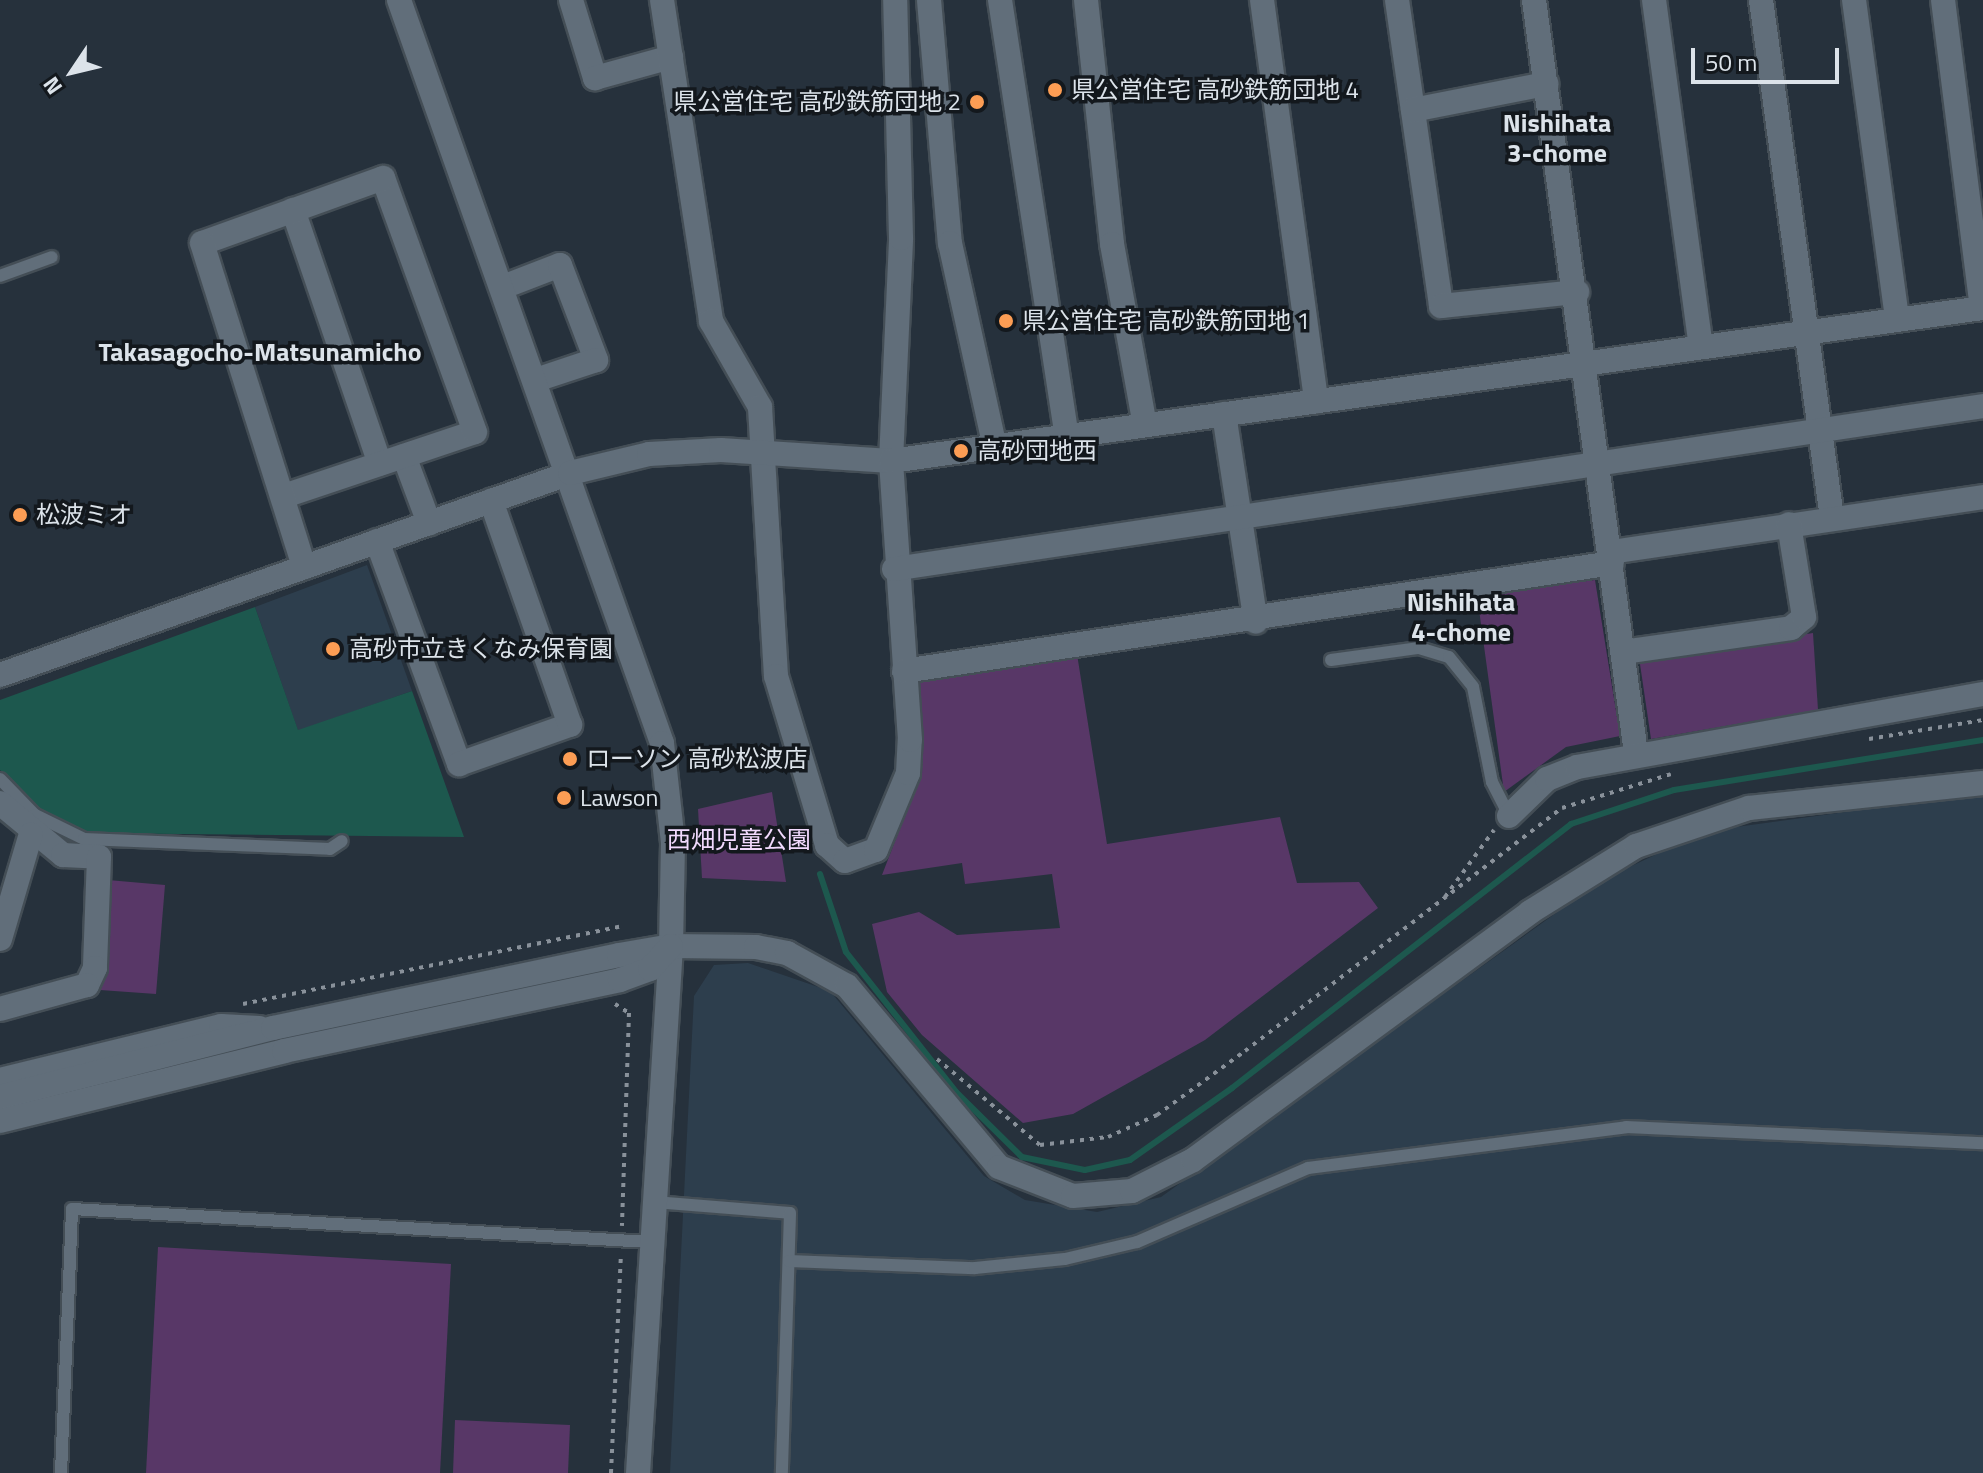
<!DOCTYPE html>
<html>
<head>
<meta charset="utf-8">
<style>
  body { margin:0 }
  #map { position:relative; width:1983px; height:1473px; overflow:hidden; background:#26313c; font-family:"Titillium Web","Noto Sans JP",sans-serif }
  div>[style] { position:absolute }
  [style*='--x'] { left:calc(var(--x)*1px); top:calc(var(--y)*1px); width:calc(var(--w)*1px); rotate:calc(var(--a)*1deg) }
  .built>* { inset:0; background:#2d3e4d }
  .green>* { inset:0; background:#583767 }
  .water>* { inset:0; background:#1d584e }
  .stream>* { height:6px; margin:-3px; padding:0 3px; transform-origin:3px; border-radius:3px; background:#1d584e }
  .path>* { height:4px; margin-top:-2px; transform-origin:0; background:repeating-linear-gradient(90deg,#89919a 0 4px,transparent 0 10px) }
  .roads { filter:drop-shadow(2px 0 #444e56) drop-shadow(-2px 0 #444e56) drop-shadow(0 2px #444e56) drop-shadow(0 -2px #444e56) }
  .service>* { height:12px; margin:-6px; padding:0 6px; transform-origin:6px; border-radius:6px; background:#616e7a }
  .minor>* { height:24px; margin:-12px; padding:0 12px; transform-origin:12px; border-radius:12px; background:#616e7a }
  .tertiary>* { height:24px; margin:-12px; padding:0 12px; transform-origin:12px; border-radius:12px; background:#616e7a }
  .dots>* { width:22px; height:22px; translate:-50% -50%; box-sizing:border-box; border:4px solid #13181d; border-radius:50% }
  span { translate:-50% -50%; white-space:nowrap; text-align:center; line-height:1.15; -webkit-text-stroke:7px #13181d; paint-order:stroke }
  .poi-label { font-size:24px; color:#dce3ea }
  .left { translate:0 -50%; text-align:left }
  .right { translate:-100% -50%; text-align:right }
  .park-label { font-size:24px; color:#f2dafe }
  .neighbourhood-label { font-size:26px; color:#dce3ea; font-weight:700 }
  .north { position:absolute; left:32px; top:32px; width:80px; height:80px; -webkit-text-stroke:6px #13181d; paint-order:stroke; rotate:235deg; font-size:22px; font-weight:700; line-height:32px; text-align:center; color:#dce3ea }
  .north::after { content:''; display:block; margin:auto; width:28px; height:36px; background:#dce3ea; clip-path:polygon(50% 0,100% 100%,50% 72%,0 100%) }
  .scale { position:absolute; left:1691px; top:48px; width:148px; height:36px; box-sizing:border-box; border:4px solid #dce3ea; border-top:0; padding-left:10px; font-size:24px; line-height:28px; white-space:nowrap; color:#dce3ea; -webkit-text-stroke:6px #13181d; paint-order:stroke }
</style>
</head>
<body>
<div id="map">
  <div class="built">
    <i style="clip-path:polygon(367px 565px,412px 691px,298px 731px,255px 607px)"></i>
    <i style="clip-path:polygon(1983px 793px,1983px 1473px,670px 1473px,694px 996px,714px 965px,748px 963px,830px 991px,984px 1176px,1025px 1200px,1097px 1212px,1161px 1197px,1602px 880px,1693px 837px,1736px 827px)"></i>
  </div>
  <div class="green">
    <i style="clip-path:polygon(1595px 580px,1620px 736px,1566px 747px,1504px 792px,1477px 595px)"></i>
    <i style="clip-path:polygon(1813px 633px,1818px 710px,1651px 739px,1640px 664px,1646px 659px)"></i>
    <i style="clip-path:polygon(1077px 654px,1107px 844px,1280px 817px,1297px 883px,1359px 882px,1378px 908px,1205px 1040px,1073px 1114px,1023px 1123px,922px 1035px,887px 992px,872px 924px,919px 912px,957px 935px,1060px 928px,1052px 874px,965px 884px,962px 863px,882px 875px,917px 784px,918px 678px)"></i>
    <i style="clip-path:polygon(772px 792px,786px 882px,702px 878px,698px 809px)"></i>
    <i style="clip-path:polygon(108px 880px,165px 885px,156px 994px,100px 990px)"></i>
    <i style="clip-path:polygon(158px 1247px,451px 1264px,440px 1473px,146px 1473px)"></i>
    <i style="clip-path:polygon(455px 1420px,570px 1425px,568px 1473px,453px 1473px)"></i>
  </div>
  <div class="water">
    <i style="clip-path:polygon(255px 607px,298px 730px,412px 691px,464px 837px,79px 833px,42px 813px,0 770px,0 700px)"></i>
  </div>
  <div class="stream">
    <i style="--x:820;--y:874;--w:82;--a:71.6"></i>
    <i style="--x:846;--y:952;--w:178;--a:51.8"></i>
    <i style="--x:956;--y:1092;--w:93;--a:44.6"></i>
    <i style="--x:1022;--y:1157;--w:64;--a:11.7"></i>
    <i style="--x:1085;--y:1170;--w:46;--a:-12.5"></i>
    <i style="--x:1130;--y:1160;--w:125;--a:-35.2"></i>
    <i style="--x:1232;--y:1088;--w:430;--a:-37.9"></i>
    <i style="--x:1571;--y:824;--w:108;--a:-18.3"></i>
    <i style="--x:1674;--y:790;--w:313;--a:-9.2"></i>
  </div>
  <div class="path">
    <i style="--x:1869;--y:739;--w:116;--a:-9.5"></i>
    <i style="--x:1445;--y:897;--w:83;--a:-53.8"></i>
    <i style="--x:243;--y:1004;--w:384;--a:-11.6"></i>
    <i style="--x:615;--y:1004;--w:17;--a:33"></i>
    <i style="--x:629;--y:1013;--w:213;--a:91.9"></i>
    <i style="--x:937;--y:1059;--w:134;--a:39.9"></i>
    <i style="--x:1040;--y:1145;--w:68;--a:-6.7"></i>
    <i style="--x:1108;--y:1137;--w:54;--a:-24.2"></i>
    <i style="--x:1157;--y:1115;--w:109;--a:-36"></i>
    <i style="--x:1245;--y:1051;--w:399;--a:-37.5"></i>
    <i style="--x:1562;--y:808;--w:114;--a:-17.3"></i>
    <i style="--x:611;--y:1473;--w:219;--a:-87.4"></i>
  </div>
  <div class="roads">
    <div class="service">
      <i style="--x:0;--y:276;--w:55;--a:-20.1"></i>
      <i style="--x:1331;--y:660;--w:89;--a:-7.8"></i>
      <i style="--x:1419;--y:648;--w:31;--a:17"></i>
      <i style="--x:1449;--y:657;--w:38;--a:51"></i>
      <i style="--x:1473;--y:687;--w:97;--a:78.7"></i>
      <i style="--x:1492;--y:782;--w:38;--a:63"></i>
      <i style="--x:0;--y:779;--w:50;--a:45.8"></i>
      <i style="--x:35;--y:815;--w:55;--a:26.1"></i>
      <i style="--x:84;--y:839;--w:246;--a:2.3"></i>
      <i style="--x:330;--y:849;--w:14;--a:-34"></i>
      <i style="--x:654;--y:1202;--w:136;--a:4.6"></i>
      <i style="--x:790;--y:1213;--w:260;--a:91.8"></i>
      <i style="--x:789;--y:1261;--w:186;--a:2.2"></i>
      <i style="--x:975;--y:1268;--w:90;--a:-5.7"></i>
      <i style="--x:1065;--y:1259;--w:74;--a:-13.3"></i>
      <i style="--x:1137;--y:1242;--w:186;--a:-23.4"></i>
      <i style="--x:1308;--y:1168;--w:321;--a:-7.3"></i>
      <i style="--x:1626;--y:1127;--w:357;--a:2.6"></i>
      <i style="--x:61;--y:1473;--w:264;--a:-87.6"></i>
      <i style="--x:72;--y:1209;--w:578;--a:3.27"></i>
    </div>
    <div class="minor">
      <i style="--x:571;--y:0;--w:82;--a:72.9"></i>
      <i style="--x:595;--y:78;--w:79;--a:-15.4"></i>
      <i style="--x:662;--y:0;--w:325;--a:81.3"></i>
      <i style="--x:711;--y:321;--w:99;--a:60.3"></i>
      <i style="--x:760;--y:407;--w:269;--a:86.6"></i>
      <i style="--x:776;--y:676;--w:177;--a:73.2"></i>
      <i style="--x:827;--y:845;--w:24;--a:42"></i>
      <i style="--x:845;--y:861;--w:33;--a:-20"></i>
      <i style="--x:876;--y:850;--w:83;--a:-67.4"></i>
      <i style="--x:908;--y:773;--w:33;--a:-87"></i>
      <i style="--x:910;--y:740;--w:280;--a:-93.9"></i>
      <i style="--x:891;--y:461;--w:223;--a:-87.4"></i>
      <i style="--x:901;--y:238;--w:238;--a:-91.4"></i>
      <i style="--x:929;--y:0;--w:244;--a:85.1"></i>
      <i style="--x:950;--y:243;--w:209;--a:77.6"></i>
      <i style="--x:1000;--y:0;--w:441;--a:81.3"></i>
      <i style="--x:1086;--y:0;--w:245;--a:83.9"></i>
      <i style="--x:1112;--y:244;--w:184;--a:79.7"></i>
      <i style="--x:1262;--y:0;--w:405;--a:82.3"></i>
      <i style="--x:1397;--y:0;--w:309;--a:81.8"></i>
      <i style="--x:1441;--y:306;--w:137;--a:-5.9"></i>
      <i style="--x:1654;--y:0;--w:350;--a:82.3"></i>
      <i style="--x:1761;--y:0;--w:523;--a:82.2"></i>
      <i style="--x:1854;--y:0;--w:323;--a:82.3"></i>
      <i style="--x:1943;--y:0;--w:310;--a:82.8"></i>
      <i style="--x:1413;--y:110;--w:136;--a:-11.1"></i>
      <i style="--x:293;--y:210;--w:268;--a:71.1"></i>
      <i style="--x:503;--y:287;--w:61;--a:-21.1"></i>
      <i style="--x:560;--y:265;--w:102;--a:69.2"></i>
      <i style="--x:596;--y:360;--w:63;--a:161.6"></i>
      <i style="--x:1224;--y:414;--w:210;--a:81.3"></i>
      <i style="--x:404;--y:456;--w:72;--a:69.5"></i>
      <i style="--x:287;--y:495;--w:198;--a:-18.5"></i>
      <i style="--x:475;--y:432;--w:270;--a:-109.9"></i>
      <i style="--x:383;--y:178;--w:192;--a:160.2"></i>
      <i style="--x:202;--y:243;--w:340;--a:72.5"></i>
      <i style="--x:377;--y:541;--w:238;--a:69.8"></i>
      <i style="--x:459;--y:764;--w:118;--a:-19.4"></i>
      <i style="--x:570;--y:725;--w:238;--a:-109.4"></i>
      <i style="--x:1611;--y:552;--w:376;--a:-8.4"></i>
      <i style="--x:894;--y:569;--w:1101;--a:-8.51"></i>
      <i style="--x:1623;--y:652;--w:170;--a:-8.1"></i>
      <i style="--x:1791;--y:628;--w:17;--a:-40"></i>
      <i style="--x:1804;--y:617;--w:94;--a:-99.2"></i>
      <i style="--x:904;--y:671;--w:716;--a:-8.67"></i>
      <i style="--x:0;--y:803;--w:82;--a:39.5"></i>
      <i style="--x:63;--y:855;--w:36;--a:3"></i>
      <i style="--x:99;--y:857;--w:111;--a:92.1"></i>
      <i style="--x:95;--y:968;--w:19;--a:115"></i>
      <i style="--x:87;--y:985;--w:90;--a:164.6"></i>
      <i style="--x:0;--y:939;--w:109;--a:-73.6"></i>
      <i style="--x:0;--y:1080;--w:228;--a:-13.7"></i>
      <i style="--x:221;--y:1026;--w:38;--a:3"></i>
    </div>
    <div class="tertiary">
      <i style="--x:399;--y:0;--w:788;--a:70.51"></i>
      <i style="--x:662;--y:743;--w:101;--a:83.7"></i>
      <i style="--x:673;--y:843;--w:103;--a:91.1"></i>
      <i style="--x:671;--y:946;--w:528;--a:93.58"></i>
      <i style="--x:1534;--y:0;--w:760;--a:82.29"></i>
      <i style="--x:0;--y:675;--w:605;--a:-19.51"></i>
      <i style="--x:570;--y:473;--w:81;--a:-13.5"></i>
      <i style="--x:649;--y:454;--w:72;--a:-3.2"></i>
      <i style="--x:721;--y:450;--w:170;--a:3.7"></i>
      <i style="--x:891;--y:461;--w:1103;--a:-7.98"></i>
      <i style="--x:1509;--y:816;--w:53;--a:-44.2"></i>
      <i style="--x:1547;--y:779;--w:32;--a:-22"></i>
      <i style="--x:1577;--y:767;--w:413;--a:-10.2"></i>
      <i style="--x:0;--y:1097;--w:282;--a:-14.2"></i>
      <i style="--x:273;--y:1028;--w:354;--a:-11.9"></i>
      <i style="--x:619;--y:955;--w:53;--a:-9.8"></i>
      <i style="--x:671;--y:946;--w:85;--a:0.7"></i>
      <i style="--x:756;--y:947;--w:32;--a:11"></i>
      <i style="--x:787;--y:953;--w:68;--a:28.8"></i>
      <i style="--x:847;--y:986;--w:236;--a:50"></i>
      <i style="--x:999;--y:1167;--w:79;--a:21.4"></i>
      <i style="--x:1073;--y:1196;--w:59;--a:-4.8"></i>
      <i style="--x:1132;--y:1191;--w:68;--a:-26.9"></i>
      <i style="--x:1193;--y:1160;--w:418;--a:-36.3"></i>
      <i style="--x:1530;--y:912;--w:125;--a:-31.9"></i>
      <i style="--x:1636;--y:846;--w:119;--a:-18.6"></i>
      <i style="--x:1749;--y:808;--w:235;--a:-6.1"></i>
      <i style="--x:0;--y:1121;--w:292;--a:-13.8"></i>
      <i style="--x:284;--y:1051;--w:343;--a:-11.9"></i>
      <i style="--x:620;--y:980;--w:32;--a:-20"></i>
      <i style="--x:650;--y:969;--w:31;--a:-48"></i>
    </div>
  </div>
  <div class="dots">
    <i style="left:1055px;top:90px;background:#fc9d54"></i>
    <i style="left:977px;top:102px;background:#fc9d54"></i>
    <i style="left:1006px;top:321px;background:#fc9d54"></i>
    <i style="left:961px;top:451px;background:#fc9d54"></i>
    <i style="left:20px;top:515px;background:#fc9d54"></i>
    <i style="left:333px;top:649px;background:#fc9d54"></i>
    <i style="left:570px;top:759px;background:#fc9d54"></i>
    <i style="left:564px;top:798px;background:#fc9d54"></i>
  </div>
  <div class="poi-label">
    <span class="left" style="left:1071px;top:90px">県公営住宅 高砂鉄筋団地 4</span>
    <span class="right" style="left:961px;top:102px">県公営住宅 高砂鉄筋団地 2</span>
    <span class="left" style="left:1022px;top:321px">県公営住宅 高砂鉄筋団地 1</span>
    <span class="left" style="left:977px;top:451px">高砂団地西</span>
    <span class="left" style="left:36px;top:515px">松波ミオ</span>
    <span class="left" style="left:349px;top:649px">高砂市立きくなみ保育園</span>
    <span class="left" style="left:586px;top:759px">ローソン 高砂松波店</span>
    <span class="left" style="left:580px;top:798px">Lawson</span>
  </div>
  <div class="park-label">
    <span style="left:739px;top:840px">西畑児童公園</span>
  </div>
  <div class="neighbourhood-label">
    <span style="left:1557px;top:138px">Nishihata<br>3-chome</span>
    <span style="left:260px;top:352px">Takasagocho-Matsunamicho</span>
    <span style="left:1461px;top:617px">Nishihata<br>4-chome</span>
  </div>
  <div class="north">N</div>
  <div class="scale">50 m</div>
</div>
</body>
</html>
